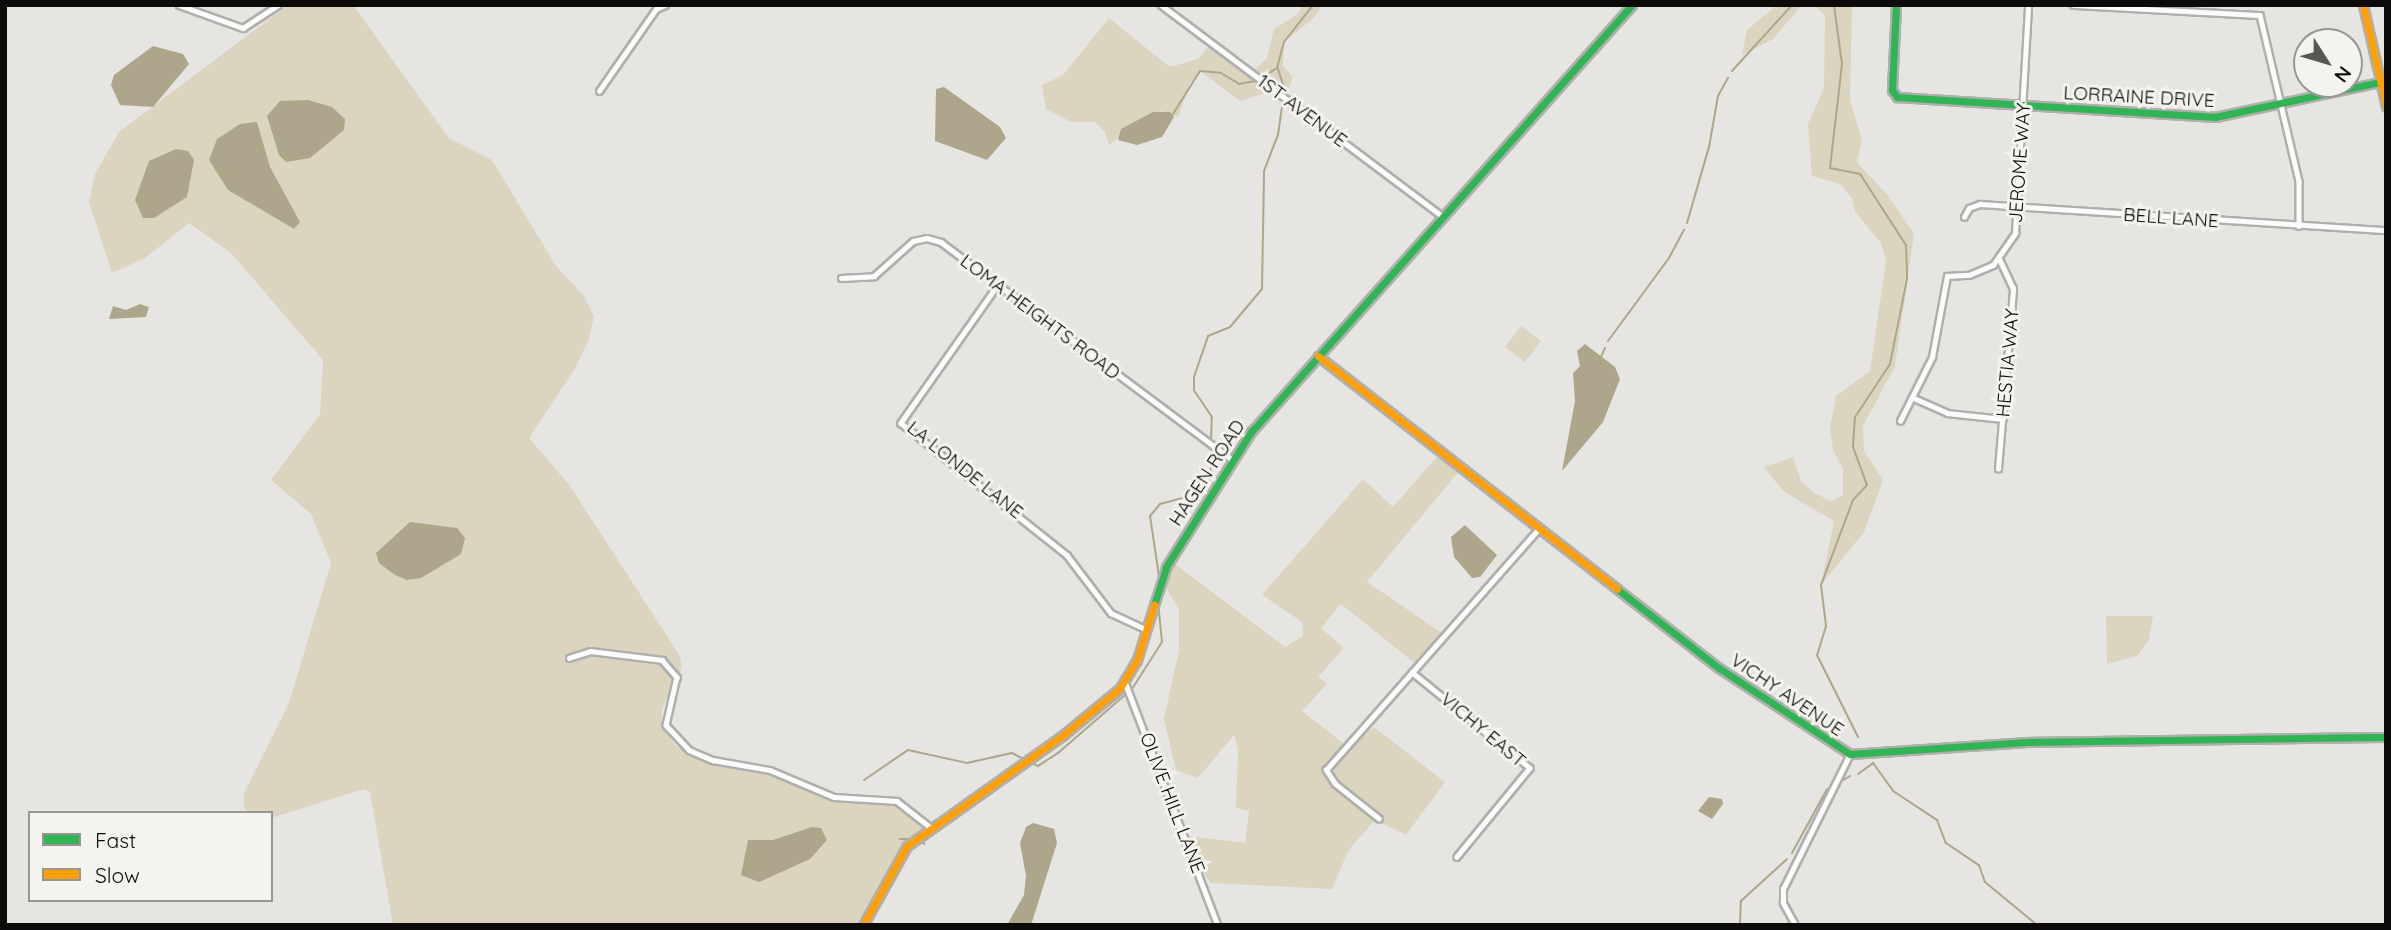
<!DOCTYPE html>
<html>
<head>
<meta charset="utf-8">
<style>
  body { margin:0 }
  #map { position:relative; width:2391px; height:930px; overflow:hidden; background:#e6e5e2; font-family:Quicksand,sans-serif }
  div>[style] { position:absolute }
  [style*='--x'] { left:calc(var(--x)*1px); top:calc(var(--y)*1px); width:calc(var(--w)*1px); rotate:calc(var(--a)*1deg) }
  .green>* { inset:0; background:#dbd5c0 }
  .water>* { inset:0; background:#ada68b }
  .stream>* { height:2px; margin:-1px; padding:0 1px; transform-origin:1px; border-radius:1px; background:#ada68b }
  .roads { filter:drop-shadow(2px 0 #afafac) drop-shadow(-2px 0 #afafac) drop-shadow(0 2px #afafac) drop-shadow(0 -2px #afafac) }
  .street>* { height:4.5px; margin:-2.25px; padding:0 2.25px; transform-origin:2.25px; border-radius:2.25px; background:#fbfbfb }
  .fast>* { height:7px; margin:-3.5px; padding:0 3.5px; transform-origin:3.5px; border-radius:3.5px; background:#30b455 }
  .slow>* { height:7px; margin:-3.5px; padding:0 3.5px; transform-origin:3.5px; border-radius:3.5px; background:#ff9f0a }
  span { translate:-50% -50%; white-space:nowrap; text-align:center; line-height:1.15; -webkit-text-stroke:6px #f5f3ed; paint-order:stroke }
  .street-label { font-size:19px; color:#0c0b09 }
  .frame { position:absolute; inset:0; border:7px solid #0c0b09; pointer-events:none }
  .legend { position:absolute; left:28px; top:811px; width:245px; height:91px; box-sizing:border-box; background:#f5f3ed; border:2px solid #989692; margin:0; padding:9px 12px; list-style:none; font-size:21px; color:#0c0b09 }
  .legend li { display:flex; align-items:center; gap:14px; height:35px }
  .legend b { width:35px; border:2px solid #989692 }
  .north { position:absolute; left:2293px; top:28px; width:70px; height:70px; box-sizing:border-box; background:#f5f3ed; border:2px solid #989692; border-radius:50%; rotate:127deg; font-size:19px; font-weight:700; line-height:28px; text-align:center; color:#0c0b09 }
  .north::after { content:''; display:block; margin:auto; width:24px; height:32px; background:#585755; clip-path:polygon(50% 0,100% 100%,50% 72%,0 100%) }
</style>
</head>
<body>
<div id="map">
  <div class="green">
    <i style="clip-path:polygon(288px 5px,353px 5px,449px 138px,492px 160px,556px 266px,584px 296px,594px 316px,589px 339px,576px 367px,529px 438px,570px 486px,680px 656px,682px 668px,662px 709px,662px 728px,676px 746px,692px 755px,764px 773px,840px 801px,878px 799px,901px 804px,925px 827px,902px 844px,856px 925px,393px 925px,370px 792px,364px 789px,271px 818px,271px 813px,248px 813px,244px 807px,244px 793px,289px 703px,331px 563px,311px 514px,271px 480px,320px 414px,323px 360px,231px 253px,189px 223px,145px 258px,112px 273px,89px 202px,95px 174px,119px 132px)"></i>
    <i style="clip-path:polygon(1303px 5px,1322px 5px,1315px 17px,1284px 42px,1283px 66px,1293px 77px,1286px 94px,1275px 90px,1240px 101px,1200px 71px,1190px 84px,1178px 117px,1161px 111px,1143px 117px,1109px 145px,1105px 132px,1095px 122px,1071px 122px,1046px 109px,1042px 85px,1063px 75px,1109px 18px,1170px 67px,1198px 59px,1212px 43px,1251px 73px,1267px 58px,1274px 29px,1298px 14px)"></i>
    <i style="clip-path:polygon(1777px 5px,1802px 5px,1773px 39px,1742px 55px,1747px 30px)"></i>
    <i style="clip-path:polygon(1814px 5px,1852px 5px,1850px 100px,1862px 140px,1857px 162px,1889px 197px,1914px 234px,1895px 366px,1863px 426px,1864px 451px,1883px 480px,1864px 532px,1821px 585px,1834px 521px,1783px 491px,1764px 467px,1793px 457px,1801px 481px,1813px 492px,1831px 501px,1843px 495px,1843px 469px,1833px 450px,1830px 427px,1836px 396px,1870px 371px,1886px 261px,1881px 243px,1855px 212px,1852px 198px,1840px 184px,1812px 176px,1808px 124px,1824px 88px,1825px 15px)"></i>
    <i style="clip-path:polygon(1521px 326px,1541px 341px,1525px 362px,1505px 347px)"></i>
    <i style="clip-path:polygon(1441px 452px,1460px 470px,1367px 582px,1442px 633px,1417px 665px,1341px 604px,1321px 628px,1344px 648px,1318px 677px,1327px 684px,1302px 711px,1348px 747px,1374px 727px,1445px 782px,1406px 835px,1375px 820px,1348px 851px,1332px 889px,1211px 883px,1196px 863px,1189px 836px,1245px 843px,1249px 811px,1236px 808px,1238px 749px,1234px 735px,1198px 778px,1176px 770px,1164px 719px,1179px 650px,1179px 610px,1164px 584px,1175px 564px,1285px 647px,1303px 636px,1302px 622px,1262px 595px,1363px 479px,1393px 507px)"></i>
    <i style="clip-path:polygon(2106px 616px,2153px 616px,2149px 640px,2137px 656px,2107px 664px)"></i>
  </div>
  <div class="water">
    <i style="clip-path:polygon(153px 46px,183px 54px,189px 64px,153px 107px,120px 105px,111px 85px,114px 75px)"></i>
    <i style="clip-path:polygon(944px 87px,1000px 127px,1006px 138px,987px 160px,935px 141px,936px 89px)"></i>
    <i style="clip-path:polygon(280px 101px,308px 100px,332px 107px,345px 119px,344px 130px,310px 158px,286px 162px,279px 155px,267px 116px)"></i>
    <i style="clip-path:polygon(1153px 112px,1170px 112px,1174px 117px,1162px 137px,1137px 145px,1118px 140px,1121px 129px)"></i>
    <i style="clip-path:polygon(257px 122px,270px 167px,300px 222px,294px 229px,228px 190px,209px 160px,217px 139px,240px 124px)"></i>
    <i style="clip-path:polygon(176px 149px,188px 151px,194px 160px,187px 197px,154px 218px,143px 218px,135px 200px,149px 161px)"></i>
    <i style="clip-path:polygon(140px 304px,149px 307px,146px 317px,109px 319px,113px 306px,126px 310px)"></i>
    <i style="clip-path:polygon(1585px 344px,1615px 367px,1620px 379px,1603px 422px,1562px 471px,1575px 401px,1573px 373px,1580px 366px,1577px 351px)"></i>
    <i style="clip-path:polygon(410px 522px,457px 528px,465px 538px,461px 554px,421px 578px,407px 580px,395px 575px,379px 563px,376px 553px)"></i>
    <i style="clip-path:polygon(1465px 525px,1497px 555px,1480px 577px,1472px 578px,1454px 557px,1451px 537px)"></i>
    <i style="clip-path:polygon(1709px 797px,1722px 799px,1723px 804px,1712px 819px,1698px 811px)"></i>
    <i style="clip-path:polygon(1033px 823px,1054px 829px,1057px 843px,1031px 925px,1007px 925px,1024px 895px,1026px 876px,1020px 843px,1026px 827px)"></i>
    <i style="clip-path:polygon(812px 827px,821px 828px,827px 840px,810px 859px,759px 882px,741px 875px,748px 840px,773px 840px)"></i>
  </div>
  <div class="stream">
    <i style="--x:1834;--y:5;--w:60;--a:82.3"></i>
    <i style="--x:1842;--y:64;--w:105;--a:96.6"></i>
    <i style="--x:1830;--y:168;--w:31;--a:11"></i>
    <i style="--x:1860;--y:174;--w:85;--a:57.1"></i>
    <i style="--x:1906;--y:245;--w:34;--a:88"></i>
    <i style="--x:1907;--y:279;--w:87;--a:101.3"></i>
    <i style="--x:1890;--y:364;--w:64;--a:123.4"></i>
    <i style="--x:1855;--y:417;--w:30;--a:94"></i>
    <i style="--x:1853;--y:447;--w:40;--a:69.8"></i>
    <i style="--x:1867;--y:485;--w:21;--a:133"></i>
    <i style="--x:1853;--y:500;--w:91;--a:110.6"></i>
    <i style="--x:1821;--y:585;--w:41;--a:83"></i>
    <i style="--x:1826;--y:626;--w:30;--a:107"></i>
    <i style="--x:1817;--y:655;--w:92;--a:63.4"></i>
    <i style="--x:1278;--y:69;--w:26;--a:72"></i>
    <i style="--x:1732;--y:71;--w:89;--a:-47.7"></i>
    <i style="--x:1263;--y:77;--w:17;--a:-33"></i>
    <i style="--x:1277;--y:68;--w:27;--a:-75"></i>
    <i style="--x:1284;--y:42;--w:47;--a:-51.9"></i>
    <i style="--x:1173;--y:114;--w:51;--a:-57.9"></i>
    <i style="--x:1200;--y:71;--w:21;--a:5"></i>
    <i style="--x:1221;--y:73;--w:21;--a:31"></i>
    <i style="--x:1239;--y:84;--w:17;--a:-10"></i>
    <i style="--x:1687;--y:223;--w:79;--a:-73.9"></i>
    <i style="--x:1709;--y:147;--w:52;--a:-80"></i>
    <i style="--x:1718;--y:96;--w:21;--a:-61"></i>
    <i style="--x:1608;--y:341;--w:103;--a:-53.7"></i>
    <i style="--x:1669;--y:258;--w:32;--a:-62"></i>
    <i style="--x:1601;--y:357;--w:10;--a:-66"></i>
    <i style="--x:1211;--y:440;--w:23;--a:-88"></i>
    <i style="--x:1212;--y:417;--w:32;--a:-124"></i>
    <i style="--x:1194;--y:390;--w:13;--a:-90"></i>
    <i style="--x:1194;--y:377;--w:43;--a:-71.1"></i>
    <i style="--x:1208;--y:336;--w:24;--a:-22"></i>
    <i style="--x:1230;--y:327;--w:50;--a:-49.9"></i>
    <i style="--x:1262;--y:289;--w:118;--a:-89"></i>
    <i style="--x:1264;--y:171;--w:39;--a:-69"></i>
    <i style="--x:1278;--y:135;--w:34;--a:-82"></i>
    <i style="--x:1159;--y:576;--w:61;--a:-98.5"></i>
    <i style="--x:1150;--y:516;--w:16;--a:-50"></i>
    <i style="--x:1160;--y:504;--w:39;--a:-15"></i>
    <i style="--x:1198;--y:494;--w:21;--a:-55"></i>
    <i style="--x:1210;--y:477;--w:28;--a:-84"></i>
    <i style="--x:1132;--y:689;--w:56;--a:-57.4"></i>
    <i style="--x:1162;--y:642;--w:40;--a:-95.7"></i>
    <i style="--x:1032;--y:763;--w:7;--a:27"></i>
    <i style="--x:1038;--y:766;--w:24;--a:-33"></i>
    <i style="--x:1058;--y:753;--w:90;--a:-40.9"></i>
    <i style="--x:1858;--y:774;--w:19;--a:-36"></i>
    <i style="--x:1873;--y:763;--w:34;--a:54"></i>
    <i style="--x:1893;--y:791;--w:53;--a:33.4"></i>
    <i style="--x:1937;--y:820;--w:25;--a:69"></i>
    <i style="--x:1946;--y:843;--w:40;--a:34"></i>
    <i style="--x:1979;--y:865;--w:18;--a:71"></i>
    <i style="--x:1985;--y:882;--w:67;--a:39.6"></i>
    <i style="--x:864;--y:780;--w:53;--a:-34.3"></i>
    <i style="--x:908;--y:750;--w:60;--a:12.4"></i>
    <i style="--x:967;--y:763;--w:46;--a:-12.5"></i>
    <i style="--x:1012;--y:753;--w:13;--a:27"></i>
    <i style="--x:1838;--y:783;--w:14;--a:-30"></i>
    <i style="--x:900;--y:839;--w:11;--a:0"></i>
    <i style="--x:916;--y:841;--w:9;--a:18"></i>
    <i style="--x:1792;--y:853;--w:73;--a:-61.3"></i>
    <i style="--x:1740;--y:925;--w:24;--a:-88"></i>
    <i style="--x:1741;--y:901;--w:62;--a:-42.4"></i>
  </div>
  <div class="roads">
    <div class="street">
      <i style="--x:179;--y:5;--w:68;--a:19.8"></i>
      <i style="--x:243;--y:28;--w:42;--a:-33.3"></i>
      <i style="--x:1161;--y:5;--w:351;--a:36.9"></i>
      <i style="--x:2073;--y:5;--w:187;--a:3.1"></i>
      <i style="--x:2260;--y:15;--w:171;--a:76.8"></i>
      <i style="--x:2299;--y:181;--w:45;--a:90"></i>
      <i style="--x:599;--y:91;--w:100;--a:-55.2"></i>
      <i style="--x:656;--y:9;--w:10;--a:-24"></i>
      <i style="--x:1964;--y:217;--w:10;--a:-61"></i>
      <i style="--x:1969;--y:208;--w:12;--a:-20"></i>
      <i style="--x:1980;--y:204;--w:407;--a:3.7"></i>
      <i style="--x:841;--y:278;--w:33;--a:-3"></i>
      <i style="--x:874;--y:276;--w:52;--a:-41.9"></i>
      <i style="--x:913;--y:241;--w:14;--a:-12"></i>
      <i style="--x:927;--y:238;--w:15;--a:16"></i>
      <i style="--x:941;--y:242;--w:362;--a:36.8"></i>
      <i style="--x:998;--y:285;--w:169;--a:125.1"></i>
      <i style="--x:901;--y:423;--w:212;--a:38.5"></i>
      <i style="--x:1067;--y:555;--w:73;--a:52.8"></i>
      <i style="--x:1111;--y:613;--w:38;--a:25"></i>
      <i style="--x:1914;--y:398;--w:36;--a:24"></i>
      <i style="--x:1947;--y:413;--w:56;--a:6.1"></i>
      <i style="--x:1900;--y:421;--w:72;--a:-63.4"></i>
      <i style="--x:1932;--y:357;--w:82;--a:-79.5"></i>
      <i style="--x:1947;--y:276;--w:22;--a:-3"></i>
      <i style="--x:1969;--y:275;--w:26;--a:-23"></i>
      <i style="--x:1993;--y:265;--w:39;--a:-55"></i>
      <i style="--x:2015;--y:233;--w:228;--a:-86.7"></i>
      <i style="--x:1998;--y:469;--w:181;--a:-85.2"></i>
      <i style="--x:2013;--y:289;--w:31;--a:-115"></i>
      <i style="--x:569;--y:658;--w:22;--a:-18"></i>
      <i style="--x:590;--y:651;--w:73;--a:7.1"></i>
      <i style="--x:662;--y:660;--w:23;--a:49"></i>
      <i style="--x:677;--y:677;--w:49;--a:102.9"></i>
      <i style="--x:666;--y:725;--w:34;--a:47"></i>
      <i style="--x:689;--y:750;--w:26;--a:23"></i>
      <i style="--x:713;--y:760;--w:58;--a:10"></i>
      <i style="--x:770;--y:770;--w:69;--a:22.9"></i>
      <i style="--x:834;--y:797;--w:63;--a:3.6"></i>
      <i style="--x:897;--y:801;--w:42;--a:38.2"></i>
      <i style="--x:1412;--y:672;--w:152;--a:39.1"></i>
      <i style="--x:1530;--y:768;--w:115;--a:129.4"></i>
      <i style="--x:1125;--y:682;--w:260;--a:69.1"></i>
      <i style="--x:1379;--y:819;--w:56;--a:-141.5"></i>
      <i style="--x:1335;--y:784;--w:17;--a:-123"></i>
      <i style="--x:1326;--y:770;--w:322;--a:-48.6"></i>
      <i style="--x:1795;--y:925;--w:25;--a:-119"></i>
      <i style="--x:1783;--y:903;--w:14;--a:-90"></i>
      <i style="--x:1783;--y:889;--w:151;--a:-63.6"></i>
    </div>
    <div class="fast">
      <i style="--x:1896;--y:5;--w:85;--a:92.7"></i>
      <i style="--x:1892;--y:90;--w:9;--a:54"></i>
      <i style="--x:1897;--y:97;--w:319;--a:3.6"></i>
      <i style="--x:2215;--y:117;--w:169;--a:-12"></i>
      <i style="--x:1617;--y:589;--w:129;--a:37.8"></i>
      <i style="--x:1719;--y:668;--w:157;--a:33.3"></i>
      <i style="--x:1850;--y:754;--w:174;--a:-3.9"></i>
      <i style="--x:2024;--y:742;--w:362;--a:-0.8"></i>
      <i style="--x:1154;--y:605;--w:40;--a:-72"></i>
      <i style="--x:1166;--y:567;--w:160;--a:-57.8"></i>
      <i style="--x:1251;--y:432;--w:572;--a:-48.26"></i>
    </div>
    <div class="slow">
      <i style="--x:2363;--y:5;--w:104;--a:77.2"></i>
      <i style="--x:1318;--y:356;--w:379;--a:37.9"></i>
      <i style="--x:863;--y:925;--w:90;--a:-60.9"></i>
      <i style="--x:907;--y:846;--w:190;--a:-35.4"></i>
      <i style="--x:1062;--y:736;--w:75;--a:-39.6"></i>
      <i style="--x:1120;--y:688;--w:33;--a:-59"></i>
      <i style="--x:1137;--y:660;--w:58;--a:-72.8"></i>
    </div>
  </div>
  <div class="street-label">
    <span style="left:2139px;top:97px;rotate:3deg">LORRAINE DRIVE</span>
    <span style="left:1302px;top:111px;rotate:37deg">1ST AVENUE</span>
    <span style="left:2020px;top:163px;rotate:-86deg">JEROME WAY</span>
    <span style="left:2171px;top:218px;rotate:4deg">BELL LANE</span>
    <span style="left:1040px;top:317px;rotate:37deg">LOMA HEIGHTS ROAD</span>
    <span style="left:2008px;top:363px;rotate:-85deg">HESTIA WAY</span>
    <span style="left:965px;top:470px;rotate:39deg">LA LONDE LANE</span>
    <span style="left:1207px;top:473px;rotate:-57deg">HAGEN ROAD</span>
    <span style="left:1787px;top:695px;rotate:34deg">VICHY AVENUE</span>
    <span style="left:1483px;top:730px;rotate:40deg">VICHY EAST</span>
    <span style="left:1172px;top:803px;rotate:69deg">OLIVE HILL LANE</span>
  </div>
  <div class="frame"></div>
  <ul class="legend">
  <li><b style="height:9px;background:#30b455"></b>Fast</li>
  <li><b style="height:9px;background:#ff9f0a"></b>Slow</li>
  </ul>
  <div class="north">N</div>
</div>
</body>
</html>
